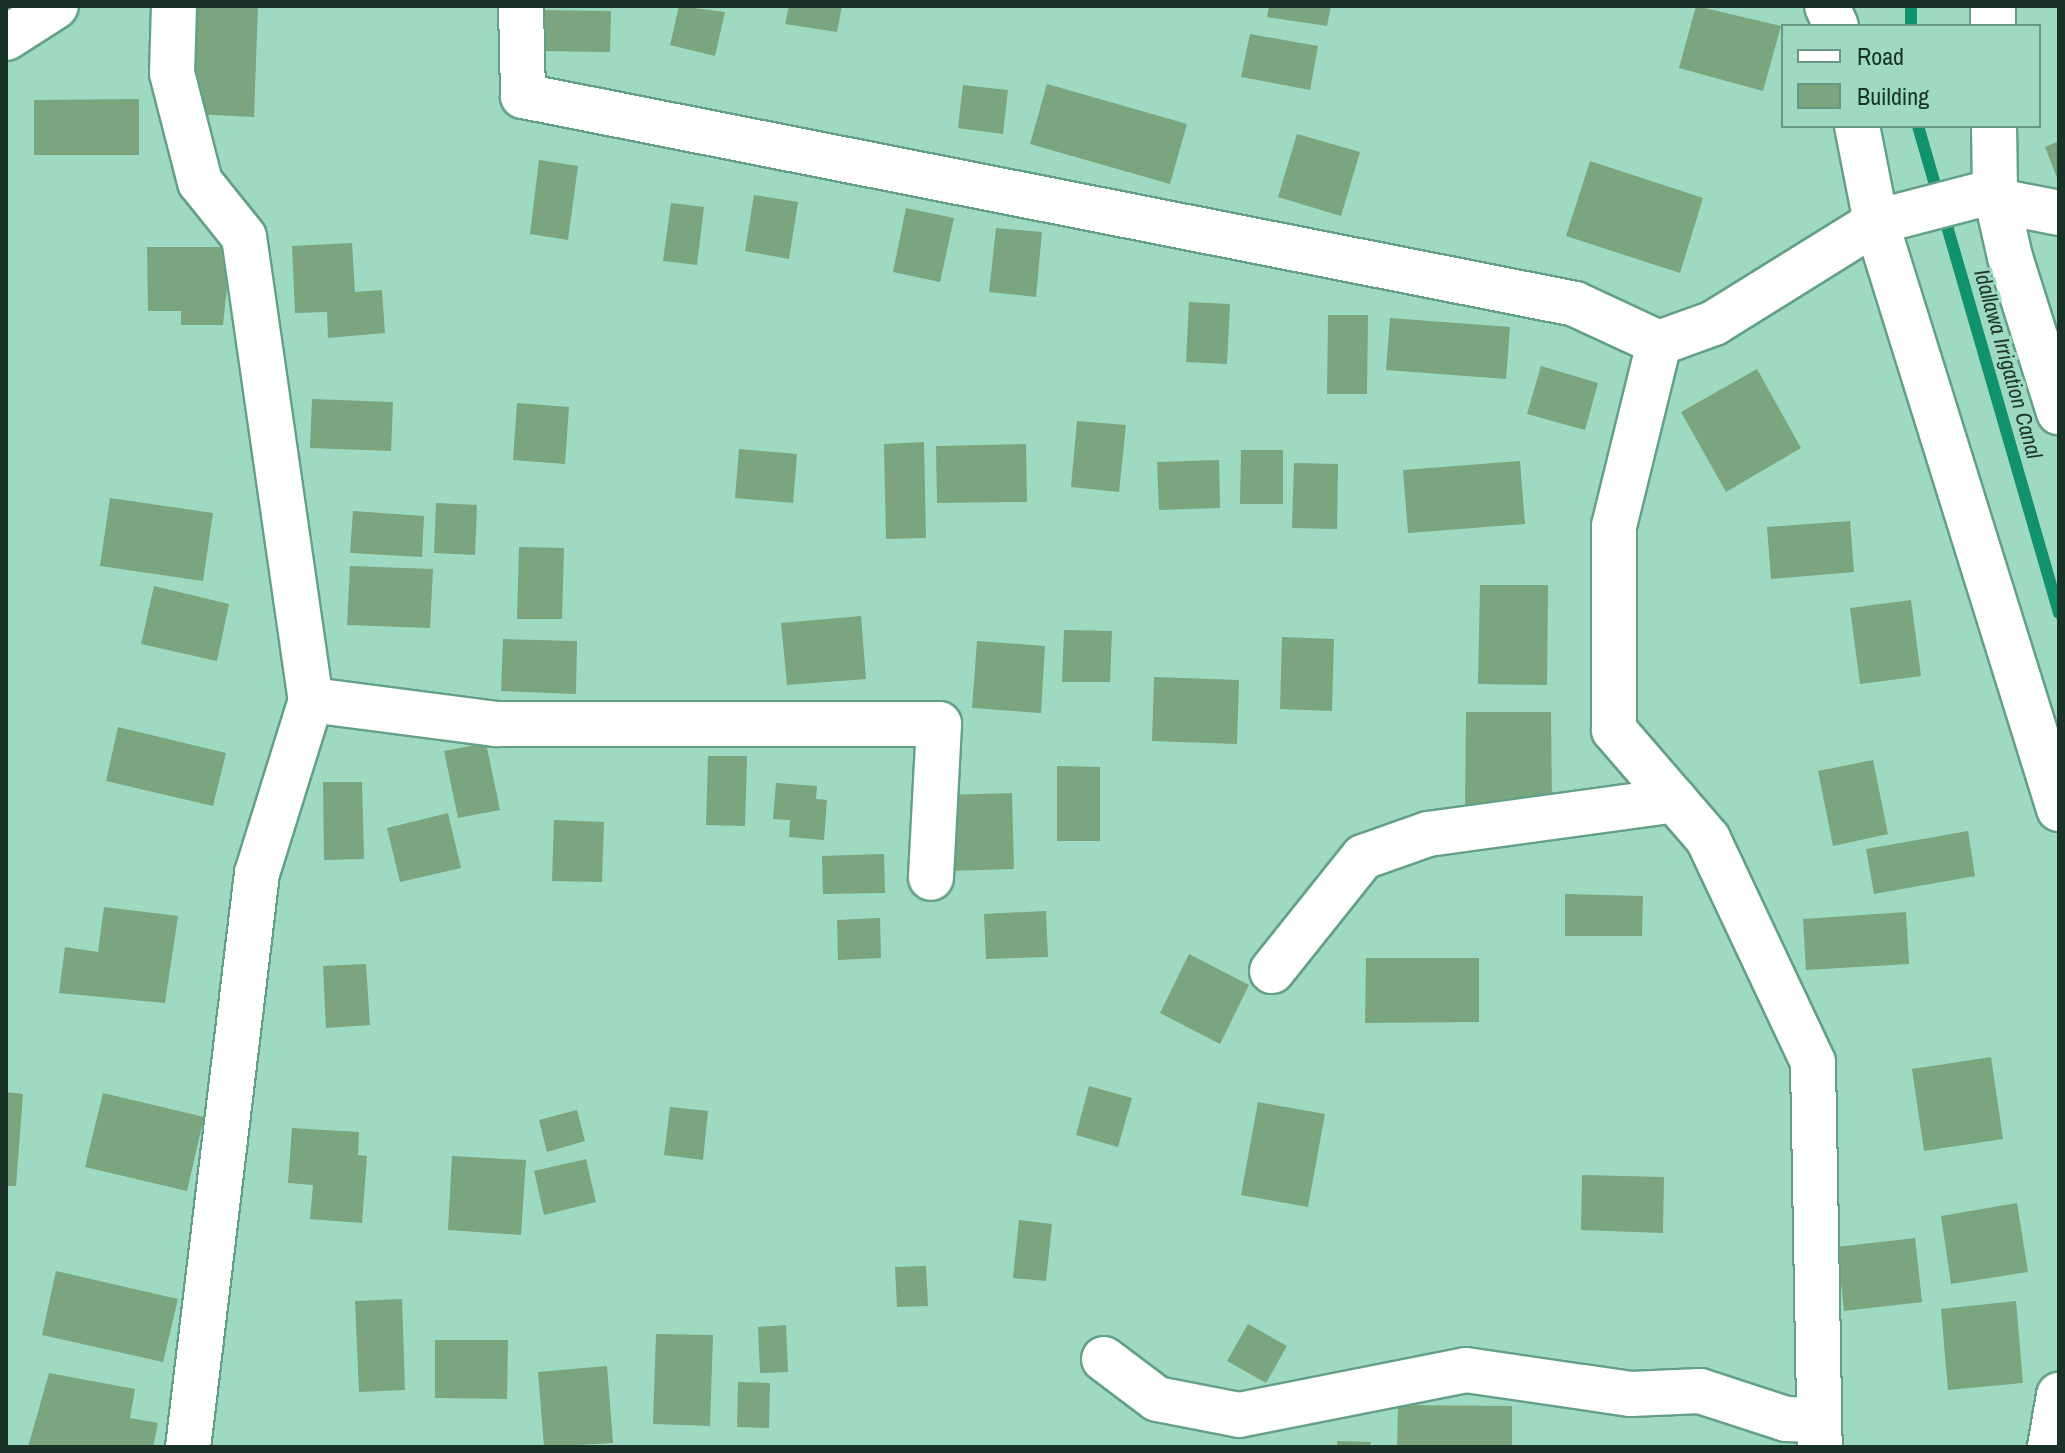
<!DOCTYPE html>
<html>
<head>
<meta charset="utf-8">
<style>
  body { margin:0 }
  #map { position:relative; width:2065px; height:1453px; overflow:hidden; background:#9ddac1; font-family:"Archivo Narrow",sans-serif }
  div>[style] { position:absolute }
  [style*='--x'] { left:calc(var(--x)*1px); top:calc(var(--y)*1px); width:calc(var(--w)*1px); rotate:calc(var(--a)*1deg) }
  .stream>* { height:12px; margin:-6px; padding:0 6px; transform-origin:6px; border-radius:6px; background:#11916d }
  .building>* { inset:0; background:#7ba57e }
  .roads { filter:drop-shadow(2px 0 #64a088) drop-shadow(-2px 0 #64a088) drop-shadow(0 2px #64a088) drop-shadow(0 -2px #64a088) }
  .street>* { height:44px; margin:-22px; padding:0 22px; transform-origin:22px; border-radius:22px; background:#fff }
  span { translate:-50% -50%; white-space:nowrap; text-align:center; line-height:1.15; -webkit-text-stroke:6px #9ddac1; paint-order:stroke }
  .water-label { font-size:22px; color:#1f372e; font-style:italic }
  .frame { position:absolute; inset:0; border:8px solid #193228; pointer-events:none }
  .legend { position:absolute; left:1781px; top:24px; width:260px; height:104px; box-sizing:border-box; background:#9ddac1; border:2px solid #689784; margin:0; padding:10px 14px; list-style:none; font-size:24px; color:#193228 }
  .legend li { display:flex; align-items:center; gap:16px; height:40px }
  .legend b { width:40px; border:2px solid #689784 }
</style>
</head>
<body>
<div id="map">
  <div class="stream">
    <i style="--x:1911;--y:6;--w:20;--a:90"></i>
    <i style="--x:1918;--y:126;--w:507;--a:73.85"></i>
  </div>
  <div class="building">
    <i style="clip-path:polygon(194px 6px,258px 6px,254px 117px,191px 114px)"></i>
    <i style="clip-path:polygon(679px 6px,725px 12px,715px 56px,670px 45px)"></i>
    <i style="clip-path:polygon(789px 6px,842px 6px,837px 32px,785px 24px)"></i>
    <i style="clip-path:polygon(1269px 6px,1331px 6px,1327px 26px,1267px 17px)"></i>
    <i style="clip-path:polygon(1696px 6px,1781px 26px,1763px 91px,1679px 68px)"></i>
    <i style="clip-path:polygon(537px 10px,611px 11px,610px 52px,536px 51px)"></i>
    <i style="clip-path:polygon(1250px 34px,1318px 46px,1310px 90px,1241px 77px)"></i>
    <i style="clip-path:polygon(1047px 84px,1187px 124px,1170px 184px,1030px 144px)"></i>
    <i style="clip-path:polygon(963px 85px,1008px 90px,1003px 134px,958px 128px)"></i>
    <i style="clip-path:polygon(139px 99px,139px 155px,34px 155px,34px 100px)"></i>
    <i style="clip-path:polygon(1297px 134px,1360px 152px,1341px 216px,1278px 197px)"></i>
    <i style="clip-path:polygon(2059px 141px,2059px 183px,2045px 147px)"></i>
    <i style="clip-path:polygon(539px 160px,578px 166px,568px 240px,530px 234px)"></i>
    <i style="clip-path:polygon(1590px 161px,1703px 198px,1680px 273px,1566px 236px)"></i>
    <i style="clip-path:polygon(754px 195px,798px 202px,789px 259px,745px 251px)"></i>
    <i style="clip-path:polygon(671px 203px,704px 207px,697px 265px,663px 261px)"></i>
    <i style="clip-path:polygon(906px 208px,954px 218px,940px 282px,893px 272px)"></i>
    <i style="clip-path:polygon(996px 228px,1042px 232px,1036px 297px,989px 292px)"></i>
    <i style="clip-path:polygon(352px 243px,355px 292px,382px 290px,385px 333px,328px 338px,327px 312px,295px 313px,292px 246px)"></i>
    <i style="clip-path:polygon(147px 247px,231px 247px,223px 325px,181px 325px,181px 311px,148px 311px)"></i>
    <i style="clip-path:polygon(1189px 302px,1230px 304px,1227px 364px,1186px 362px)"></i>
    <i style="clip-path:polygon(1328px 315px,1368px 315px,1367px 394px,1327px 394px)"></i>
    <i style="clip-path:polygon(1390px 318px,1510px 327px,1506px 379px,1386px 370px)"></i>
    <i style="clip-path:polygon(1541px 366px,1598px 383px,1585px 430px,1527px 414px)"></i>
    <i style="clip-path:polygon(1757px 369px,1801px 448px,1726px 492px,1681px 412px)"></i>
    <i style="clip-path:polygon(312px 399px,393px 402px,391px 451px,310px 448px)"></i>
    <i style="clip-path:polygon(517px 403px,569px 407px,565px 464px,513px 460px)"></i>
    <i style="clip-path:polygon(1077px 421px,1126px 425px,1119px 492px,1071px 487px)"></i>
    <i style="clip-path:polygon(924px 442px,926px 538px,886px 539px,884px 444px)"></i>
    <i style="clip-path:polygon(1026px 444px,1027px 502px,937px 503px,936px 446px)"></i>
    <i style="clip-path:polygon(739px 449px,797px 454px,793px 503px,735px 498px)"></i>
    <i style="clip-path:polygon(1241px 450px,1283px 450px,1283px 504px,1240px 504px)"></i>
    <i style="clip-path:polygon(1219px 460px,1220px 508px,1159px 510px,1157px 462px)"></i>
    <i style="clip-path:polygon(1520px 461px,1525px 524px,1408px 533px,1403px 470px)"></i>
    <i style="clip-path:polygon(1294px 463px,1338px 464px,1337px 529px,1292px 528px)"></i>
    <i style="clip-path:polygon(110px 498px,213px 513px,203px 581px,100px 566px)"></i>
    <i style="clip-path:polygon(436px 503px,477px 505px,475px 555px,434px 553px)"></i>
    <i style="clip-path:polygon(353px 511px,424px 516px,422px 557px,350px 553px)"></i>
    <i style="clip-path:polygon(1850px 521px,1854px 572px,1771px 579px,1767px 527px)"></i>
    <i style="clip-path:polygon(519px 547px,564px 548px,562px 619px,517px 619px)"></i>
    <i style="clip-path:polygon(350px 566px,433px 569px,430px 628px,347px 625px)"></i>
    <i style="clip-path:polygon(1480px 585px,1548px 585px,1547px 685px,1478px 684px)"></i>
    <i style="clip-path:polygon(154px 586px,229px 604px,217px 661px,141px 644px)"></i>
    <i style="clip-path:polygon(1911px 600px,1921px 676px,1860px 684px,1850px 608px)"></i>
    <i style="clip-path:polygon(861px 616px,866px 679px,787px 685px,781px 623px)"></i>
    <i style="clip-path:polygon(1064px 630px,1112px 631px,1110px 682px,1062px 682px)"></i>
    <i style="clip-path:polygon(1282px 637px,1334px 639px,1332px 711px,1280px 709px)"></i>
    <i style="clip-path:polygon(503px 639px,577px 641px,576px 694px,501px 691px)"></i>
    <i style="clip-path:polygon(977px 641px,1045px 646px,1041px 713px,972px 708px)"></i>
    <i style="clip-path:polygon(1154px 677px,1239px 680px,1237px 744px,1152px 741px)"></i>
    <i style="clip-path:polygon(1466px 712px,1551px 712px,1552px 807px,1465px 807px)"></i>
    <i style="clip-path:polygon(118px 727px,226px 753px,213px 806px,106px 781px)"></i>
    <i style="clip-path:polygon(486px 743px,500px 810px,458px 818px,444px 751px)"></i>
    <i style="clip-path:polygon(708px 756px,747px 756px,745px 826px,706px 825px)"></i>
    <i style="clip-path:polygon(1873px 760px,1888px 834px,1833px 846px,1818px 771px)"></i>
    <i style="clip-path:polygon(1057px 766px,1100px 767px,1100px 841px,1057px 841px)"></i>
    <i style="clip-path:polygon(323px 782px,362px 782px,364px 859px,324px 860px)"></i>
    <i style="clip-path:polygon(776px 783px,817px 786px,816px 799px,827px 800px,824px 840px,789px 837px,790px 820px,773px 819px)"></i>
    <i style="clip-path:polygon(1012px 793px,1014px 869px,949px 871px,948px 795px)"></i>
    <i style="clip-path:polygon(448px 813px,461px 868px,400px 882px,387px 828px)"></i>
    <i style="clip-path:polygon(554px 820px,604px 822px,602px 882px,552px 881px)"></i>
    <i style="clip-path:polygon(1968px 831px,1975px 876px,1874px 894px,1866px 849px)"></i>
    <i style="clip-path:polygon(884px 854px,885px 893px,823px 894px,822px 856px)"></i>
    <i style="clip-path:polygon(1565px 894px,1643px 896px,1642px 936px,1565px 936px)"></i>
    <i style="clip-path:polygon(104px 907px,178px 916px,165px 1003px,59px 993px,65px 947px,98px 952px)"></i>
    <i style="clip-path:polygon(1046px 911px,1048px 957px,986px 959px,984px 914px)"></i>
    <i style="clip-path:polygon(1906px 912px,1909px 964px,1806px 970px,1803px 919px)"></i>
    <i style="clip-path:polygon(880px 918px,881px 958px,838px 960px,837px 920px)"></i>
    <i style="clip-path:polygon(1189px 954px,1249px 985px,1220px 1044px,1160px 1013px)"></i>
    <i style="clip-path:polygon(1366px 958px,1479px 958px,1479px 1022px,1365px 1023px)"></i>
    <i style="clip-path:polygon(366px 964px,370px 1025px,326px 1028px,323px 966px)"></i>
    <i style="clip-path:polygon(1991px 1057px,2003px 1139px,1924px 1151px,1912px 1069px)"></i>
    <i style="clip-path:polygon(1089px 1086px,1132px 1098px,1118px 1147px,1076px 1135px)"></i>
    <i style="clip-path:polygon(6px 1092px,23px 1094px,16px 1186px,6px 1186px)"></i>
    <i style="clip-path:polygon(103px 1093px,204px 1117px,187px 1191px,85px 1167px)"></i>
    <i style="clip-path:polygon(1258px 1102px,1325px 1114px,1308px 1207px,1241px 1195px)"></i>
    <i style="clip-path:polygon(670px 1107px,708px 1111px,703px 1160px,664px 1155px)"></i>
    <i style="clip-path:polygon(577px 1110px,585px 1141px,547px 1152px,539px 1120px)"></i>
    <i style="clip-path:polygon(292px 1128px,359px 1132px,358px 1155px,367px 1156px,362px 1223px,310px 1219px,313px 1185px,288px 1183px)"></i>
    <i style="clip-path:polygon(452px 1156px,526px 1160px,521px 1235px,448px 1230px)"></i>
    <i style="clip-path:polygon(586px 1159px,596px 1202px,544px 1215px,534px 1171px)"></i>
    <i style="clip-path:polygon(1582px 1175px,1664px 1177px,1663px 1233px,1581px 1230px)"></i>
    <i style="clip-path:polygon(2017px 1203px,2028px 1272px,1951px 1284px,1941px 1216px)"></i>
    <i style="clip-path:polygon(1019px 1220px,1052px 1224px,1046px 1281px,1013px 1278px)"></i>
    <i style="clip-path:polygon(1915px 1238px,1922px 1302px,1844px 1311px,1837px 1247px)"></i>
    <i style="clip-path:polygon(926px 1266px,928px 1306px,897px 1307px,895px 1267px)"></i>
    <i style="clip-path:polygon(56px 1271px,178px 1299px,163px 1362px,42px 1335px)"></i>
    <i style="clip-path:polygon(402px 1299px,405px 1390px,359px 1392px,355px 1301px)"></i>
    <i style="clip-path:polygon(2016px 1301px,2023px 1383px,1948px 1390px,1941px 1309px)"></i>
    <i style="clip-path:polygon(1248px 1324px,1287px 1346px,1266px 1383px,1227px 1361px)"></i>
    <i style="clip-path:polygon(786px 1325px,788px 1372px,760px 1373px,758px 1327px)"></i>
    <i style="clip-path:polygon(656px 1334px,713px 1335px,710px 1426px,653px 1424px)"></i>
    <i style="clip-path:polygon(435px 1340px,508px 1340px,507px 1399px,435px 1398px)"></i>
    <i style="clip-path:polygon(607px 1366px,613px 1443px,544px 1447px,538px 1372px)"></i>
    <i style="clip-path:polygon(49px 1373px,135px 1389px,130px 1418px,158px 1423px,153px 1447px,28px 1447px)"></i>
    <i style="clip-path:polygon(738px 1382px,770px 1383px,769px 1428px,737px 1427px)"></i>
    <i style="clip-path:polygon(1398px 1405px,1512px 1406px,1512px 1447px,1397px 1447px)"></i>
    <i style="clip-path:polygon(1337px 1441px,1371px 1442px,1370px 1447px,1337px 1447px)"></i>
  </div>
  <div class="roads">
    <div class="street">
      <i style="--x:174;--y:6;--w:67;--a:91.7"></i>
      <i style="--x:172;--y:73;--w:113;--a:75.6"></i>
      <i style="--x:200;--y:182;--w:70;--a:51.3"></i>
      <i style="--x:244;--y:237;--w:468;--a:81.8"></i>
      <i style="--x:311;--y:700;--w:181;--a:107.3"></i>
      <i style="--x:257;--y:873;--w:578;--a:96.85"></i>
      <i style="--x:521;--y:6;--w:90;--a:88.7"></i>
      <i style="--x:523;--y:96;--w:1072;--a:11.18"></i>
      <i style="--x:1575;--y:304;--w:93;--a:24.9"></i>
      <i style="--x:1659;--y:343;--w:59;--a:-20"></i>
      <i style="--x:1714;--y:323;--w:191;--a:-31.9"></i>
      <i style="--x:1876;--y:222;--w:123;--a:-14.6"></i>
      <i style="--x:1827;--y:6;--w:22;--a:66"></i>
      <i style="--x:1993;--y:6;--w:20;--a:90"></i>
      <i style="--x:6;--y:38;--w:59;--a:-32.6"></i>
      <i style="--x:1857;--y:126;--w:98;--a:78.8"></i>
      <i style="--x:1876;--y:222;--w:615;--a:72.68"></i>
      <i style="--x:1994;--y:126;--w:65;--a:89.1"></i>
      <i style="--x:1995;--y:191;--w:68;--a:77.2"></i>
      <i style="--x:2010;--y:257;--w:163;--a:72.5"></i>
      <i style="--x:1998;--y:201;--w:62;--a:11.1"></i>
      <i style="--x:1659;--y:343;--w:188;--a:103.8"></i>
      <i style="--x:1614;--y:526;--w:204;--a:90"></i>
      <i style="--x:1614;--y:730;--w:144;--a:49.2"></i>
      <i style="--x:1708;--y:839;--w:246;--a:64.8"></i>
      <i style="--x:1813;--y:1062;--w:385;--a:89"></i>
      <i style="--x:311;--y:700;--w:187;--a:7.4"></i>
      <i style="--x:496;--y:724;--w:443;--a:0"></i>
      <i style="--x:939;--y:724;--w:154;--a:93"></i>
      <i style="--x:1272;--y:971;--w:146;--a:-51.4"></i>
      <i style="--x:1363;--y:857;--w:69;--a:-19.5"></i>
      <i style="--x:1428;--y:834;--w:249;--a:-7.8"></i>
      <i style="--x:1104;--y:1359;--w:66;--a:37"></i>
      <i style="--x:1157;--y:1399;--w:84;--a:11"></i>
      <i style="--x:1239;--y:1415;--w:231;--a:-11.2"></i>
      <i style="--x:1466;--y:1370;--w:167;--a:8.3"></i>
      <i style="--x:1631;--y:1394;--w:69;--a:-2.5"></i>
      <i style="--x:1700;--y:1391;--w:90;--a:18"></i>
      <i style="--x:1786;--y:1419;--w:31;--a:2"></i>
      <i style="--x:2050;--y:1447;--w:53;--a:-80.2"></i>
    </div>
  </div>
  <div class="water-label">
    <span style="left:2008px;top:364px;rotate:74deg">Idallawa Irrigation Canal</span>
  </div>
  <div class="frame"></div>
  <ul class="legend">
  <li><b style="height:10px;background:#fff"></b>Road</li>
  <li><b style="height:22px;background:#7ba57e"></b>Building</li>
  </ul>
</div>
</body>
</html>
